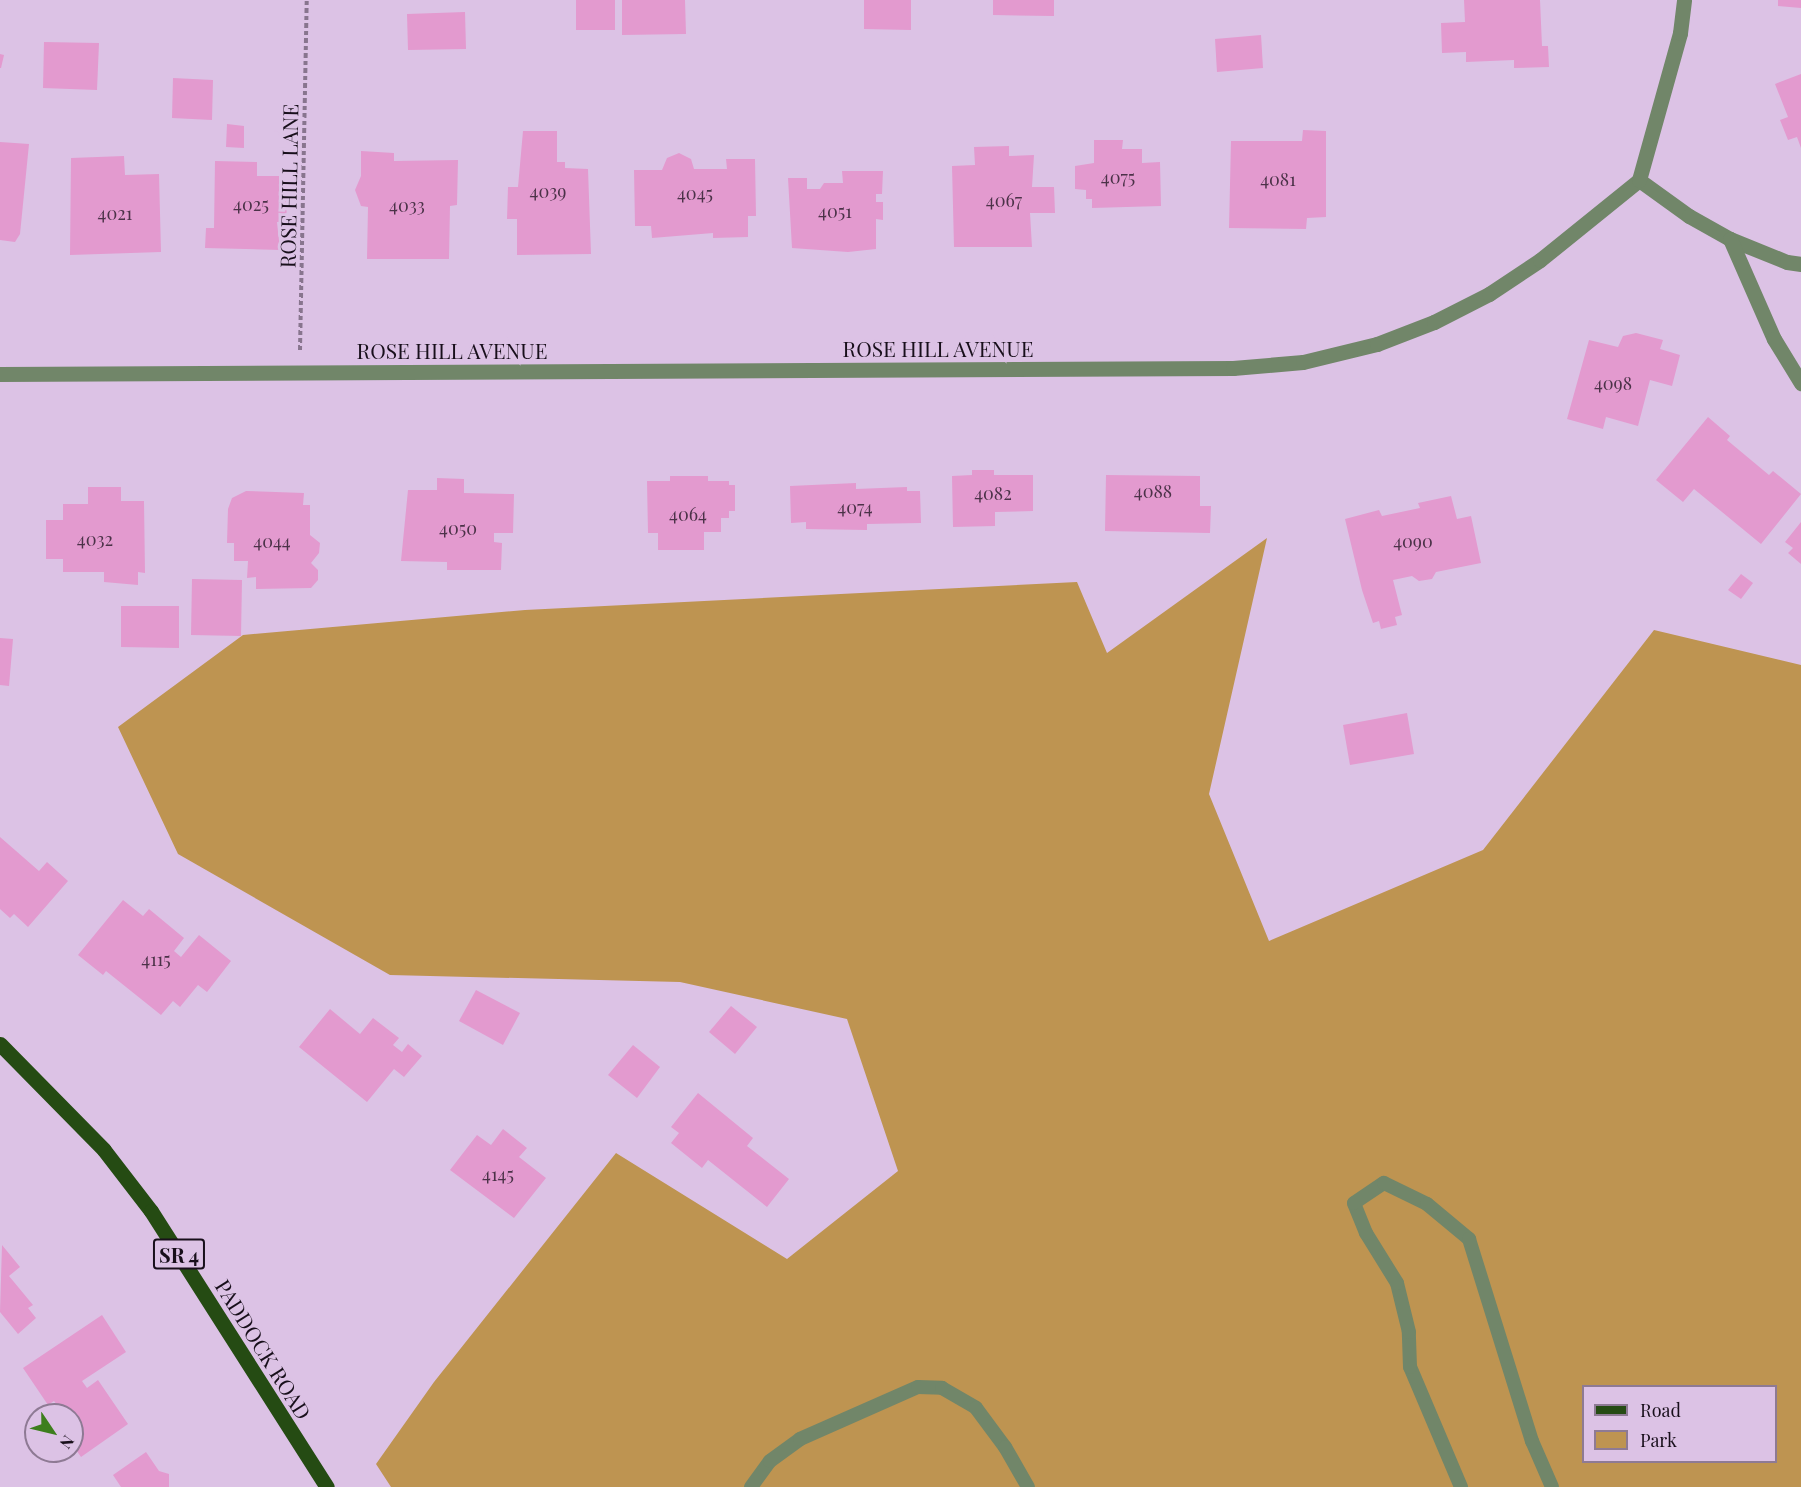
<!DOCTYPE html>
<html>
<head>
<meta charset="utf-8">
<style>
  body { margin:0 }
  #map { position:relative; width:1801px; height:1487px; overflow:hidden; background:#dcc2e5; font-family:"Playfair Display",serif }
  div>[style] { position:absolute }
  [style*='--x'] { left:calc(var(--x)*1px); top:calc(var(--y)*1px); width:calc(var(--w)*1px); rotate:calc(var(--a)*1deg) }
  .green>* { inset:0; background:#be9451 }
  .building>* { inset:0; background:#e39acf }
  .path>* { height:4px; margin-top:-2px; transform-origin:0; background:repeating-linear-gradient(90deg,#88758e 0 4.5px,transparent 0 7.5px) }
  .lane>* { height:14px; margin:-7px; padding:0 7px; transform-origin:7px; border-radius:7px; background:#718669 }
  .street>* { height:15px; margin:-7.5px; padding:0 7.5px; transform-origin:7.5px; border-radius:7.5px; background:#718669 }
  .primary>* { height:15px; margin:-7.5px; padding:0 7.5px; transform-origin:7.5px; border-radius:7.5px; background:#254b13 }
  span { translate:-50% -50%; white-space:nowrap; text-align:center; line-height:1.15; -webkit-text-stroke:6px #dcc2e5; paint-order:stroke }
  .number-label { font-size:18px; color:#4b3248 }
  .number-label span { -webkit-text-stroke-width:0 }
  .shield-label span { padding:2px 4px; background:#dcc2e5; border:2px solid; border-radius:4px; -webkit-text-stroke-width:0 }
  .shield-label { font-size:20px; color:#180f1b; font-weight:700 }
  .street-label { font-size:21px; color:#180f1b }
  .legend { position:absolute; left:1582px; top:1385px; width:195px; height:78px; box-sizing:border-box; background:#dcc2e5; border:2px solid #8e7a94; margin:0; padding:8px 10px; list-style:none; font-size:18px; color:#180f1b }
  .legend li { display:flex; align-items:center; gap:12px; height:30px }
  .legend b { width:30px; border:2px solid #8e7a94 }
  .north { position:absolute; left:24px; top:1403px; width:60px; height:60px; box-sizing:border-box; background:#dcc2e5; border:2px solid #8e7a94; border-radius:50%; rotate:125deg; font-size:16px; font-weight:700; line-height:24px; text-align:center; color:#180f1b }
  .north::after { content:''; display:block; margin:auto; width:21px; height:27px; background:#3d7e1d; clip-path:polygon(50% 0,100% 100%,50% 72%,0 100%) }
</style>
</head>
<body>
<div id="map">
  <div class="green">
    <i style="clip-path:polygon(evenodd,1267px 538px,1209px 794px,1269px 941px,1483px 850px,1654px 630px,1801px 665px,1801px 1487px,391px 1487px,376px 1464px,434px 1382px,616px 1153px,787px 1259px,898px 1171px,847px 1019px,680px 982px,390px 975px,178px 854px,118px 727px,243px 635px,525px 610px,1077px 582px,1107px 653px,1267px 538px,1584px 1386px,1776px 1386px,1776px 1462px,1584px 1462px,1584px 1386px)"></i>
  </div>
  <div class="building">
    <i style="clip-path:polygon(576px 0,615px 0,615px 30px,576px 30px)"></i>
    <i style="clip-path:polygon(622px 0,685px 0,686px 34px,622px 35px)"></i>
    <i style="clip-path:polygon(864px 0,911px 0,911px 30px,864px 29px)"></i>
    <i style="clip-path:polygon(993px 0,1054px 0,1054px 16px,993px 15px)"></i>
    <i style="clip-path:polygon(1464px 0,1540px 0,1542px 46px,1548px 46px,1549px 67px,1514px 68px,1514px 60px,1466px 62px,1466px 52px,1442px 53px,1441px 23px,1465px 22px)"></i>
    <i style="clip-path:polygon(1778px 0,1801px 0,1801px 8px,1778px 6px)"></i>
    <i style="clip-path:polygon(465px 12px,466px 49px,408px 50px,407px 14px)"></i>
    <i style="clip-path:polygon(1261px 35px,1263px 68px,1217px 72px,1215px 39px)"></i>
    <i style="clip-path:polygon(44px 42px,99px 43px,97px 90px,43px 88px)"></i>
    <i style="clip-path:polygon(0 54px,4px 55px,1px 68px,0 68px)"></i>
    <i style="clip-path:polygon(1801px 74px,1801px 148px,1797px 137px,1788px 140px,1780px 120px,1788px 117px,1775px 84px)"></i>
    <i style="clip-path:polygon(173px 78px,213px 80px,212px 120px,172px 118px)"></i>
    <i style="clip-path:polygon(227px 124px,244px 126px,244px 148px,226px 147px)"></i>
    <i style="clip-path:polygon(1303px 130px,1326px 131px,1326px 217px,1307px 218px,1306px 229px,1229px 228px,1231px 141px,1302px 141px)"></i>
    <i style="clip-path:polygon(523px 131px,557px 131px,557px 162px,565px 162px,565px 168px,588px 169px,591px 254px,517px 255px,517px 219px,507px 219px,508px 187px,518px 187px)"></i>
    <i style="clip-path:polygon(1094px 140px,1123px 140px,1122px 149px,1142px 149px,1142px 163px,1160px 162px,1161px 206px,1092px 208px,1092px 199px,1086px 199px,1086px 190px,1075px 189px,1075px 166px,1094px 163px)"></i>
    <i style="clip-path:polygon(0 142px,29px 144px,20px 234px,15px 242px,0 240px)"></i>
    <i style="clip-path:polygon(1009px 146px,1009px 156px,1034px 155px,1032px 187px,1054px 187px,1055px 213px,1030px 213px,1032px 247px,954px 247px,952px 166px,975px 165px,974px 147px)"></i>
    <i style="clip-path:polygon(361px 151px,394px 153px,394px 161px,458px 160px,457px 205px,450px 206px,449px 259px,367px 259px,368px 207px,361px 206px,355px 190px,361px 176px)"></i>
    <i style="clip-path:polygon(679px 153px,691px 159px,694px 169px,727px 169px,726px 159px,755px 159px,756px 216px,748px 216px,748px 237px,713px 238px,713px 233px,652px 238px,651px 226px,635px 226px,634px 170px,662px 170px,667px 158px)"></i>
    <i style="clip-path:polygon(124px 156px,125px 175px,159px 174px,161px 252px,70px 255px,71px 158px)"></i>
    <i style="clip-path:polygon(215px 161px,257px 162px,257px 176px,279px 176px,279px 185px,288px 186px,286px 222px,277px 222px,280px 250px,205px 248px,206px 228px,214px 228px)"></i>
    <i style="clip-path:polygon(842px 171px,883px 171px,882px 194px,876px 194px,876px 202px,883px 202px,883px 220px,876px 219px,876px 249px,848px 252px,792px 248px,788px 178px,807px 178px,807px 189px,820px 189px,824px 183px,843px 183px)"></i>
    <i style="clip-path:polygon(1636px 333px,1663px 340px,1660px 349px,1680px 355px,1672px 386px,1650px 380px,1638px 426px,1606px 417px,1603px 429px,1567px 419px,1589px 340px,1618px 347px,1623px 336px)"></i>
    <i style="clip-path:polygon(1708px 417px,1730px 436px,1727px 440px,1769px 475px,1773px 471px,1801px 494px,1761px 544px,1694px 489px,1683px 502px,1656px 480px)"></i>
    <i style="clip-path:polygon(972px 470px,994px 470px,994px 475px,1033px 475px,1033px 511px,995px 512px,995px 526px,953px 527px,952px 476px,972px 475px)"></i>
    <i style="clip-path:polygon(1106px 475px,1200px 476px,1200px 506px,1211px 506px,1210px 533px,1105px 531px)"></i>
    <i style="clip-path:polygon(670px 476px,708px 476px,708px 481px,729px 481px,729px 485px,735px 485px,735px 511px,729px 511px,729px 518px,721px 518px,721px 532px,704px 532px,704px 550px,658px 550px,658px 533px,648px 533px,647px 481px,670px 481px)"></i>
    <i style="clip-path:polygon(437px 478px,464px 479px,464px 493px,514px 494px,513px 533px,494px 533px,494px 542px,502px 543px,501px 570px,447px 570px,447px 562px,401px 561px,408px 490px,437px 490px)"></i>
    <i style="clip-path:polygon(856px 483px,856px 489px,907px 487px,907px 491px,920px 491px,921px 523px,867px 524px,867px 530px,806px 529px,806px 522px,791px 523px,790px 486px)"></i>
    <i style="clip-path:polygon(88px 487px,121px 487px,121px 501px,144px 501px,145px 573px,138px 572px,138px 585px,104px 582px,104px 572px,63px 572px,63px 559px,46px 559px,46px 520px,63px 520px,63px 504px,88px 504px)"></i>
    <i style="clip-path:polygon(246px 491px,304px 493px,303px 505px,310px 505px,310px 535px,320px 543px,319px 553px,311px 563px,318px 570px,318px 580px,311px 588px,256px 589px,256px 577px,247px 578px,248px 561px,234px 561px,234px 543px,227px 543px,228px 509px,232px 498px)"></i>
    <i style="clip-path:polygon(1451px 496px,1457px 519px,1471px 516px,1481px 563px,1436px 572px,1432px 579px,1419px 581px,1412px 576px,1393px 580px,1402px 615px,1395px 617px,1397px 625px,1381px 629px,1379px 621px,1373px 623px,1362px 590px,1345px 519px,1379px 510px,1382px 516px,1420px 508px,1418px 503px)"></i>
    <i style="clip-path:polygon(1801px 522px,1801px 564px,1788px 553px,1793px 548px,1785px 542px)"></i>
    <i style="clip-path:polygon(1741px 574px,1753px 583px,1741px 599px,1728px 590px)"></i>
    <i style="clip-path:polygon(192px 579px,242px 580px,241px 636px,191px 635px)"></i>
    <i style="clip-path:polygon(121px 606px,179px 606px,179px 648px,121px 647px)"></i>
    <i style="clip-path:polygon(0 638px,13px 639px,9px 686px,0 685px)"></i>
    <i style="clip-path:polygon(1407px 713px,1414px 754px,1350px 765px,1343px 725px)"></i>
    <i style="clip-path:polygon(0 837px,39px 871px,47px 862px,68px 881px,28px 927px,14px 914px,10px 918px,0 909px)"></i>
    <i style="clip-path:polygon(123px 900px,143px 916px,149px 909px,184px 938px,174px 951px,181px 957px,199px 935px,231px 961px,207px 992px,198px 985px,180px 1007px,173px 1001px,161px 1015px,106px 971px,103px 975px,78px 955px)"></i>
    <i style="clip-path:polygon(476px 990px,520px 1013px,503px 1045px,459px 1021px)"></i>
    <i style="clip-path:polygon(731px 1006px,757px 1027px,735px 1054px,709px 1032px)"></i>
    <i style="clip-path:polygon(330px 1009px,360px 1034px,373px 1018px,399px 1038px,393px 1045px,402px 1052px,408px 1044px,422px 1056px,404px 1077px,394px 1069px,367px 1102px,299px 1047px)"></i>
    <i style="clip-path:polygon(633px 1045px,660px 1067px,637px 1098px,608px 1075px)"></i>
    <i style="clip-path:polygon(698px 1093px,753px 1138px,747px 1146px,789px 1179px,767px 1207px,708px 1160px,702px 1168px,671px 1143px,679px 1133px,671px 1127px)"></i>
    <i style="clip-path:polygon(503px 1129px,527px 1148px,519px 1157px,546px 1178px,514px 1218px,450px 1170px,477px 1135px,491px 1145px)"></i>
    <i style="clip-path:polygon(2px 1245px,20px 1267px,9px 1276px,33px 1305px,28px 1308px,36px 1318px,18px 1334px,0 1312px)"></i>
    <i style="clip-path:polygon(102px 1315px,126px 1352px,82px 1381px,87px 1388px,98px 1380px,128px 1424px,81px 1457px,72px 1444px,72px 1415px,52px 1415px,49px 1410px,57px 1405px,54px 1401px,48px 1405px,23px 1368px)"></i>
    <i style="clip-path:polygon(146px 1452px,159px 1471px,169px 1474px,169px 1487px,121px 1487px,113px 1475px)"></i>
  </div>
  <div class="path">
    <i style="--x:300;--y:350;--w:350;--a:-88.9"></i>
  </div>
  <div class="lane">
    <i style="--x:751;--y:1487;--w:32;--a:-54"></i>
    <i style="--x:770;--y:1461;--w:37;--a:-36"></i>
    <i style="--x:800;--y:1439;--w:129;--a:-23.8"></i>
    <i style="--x:918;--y:1387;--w:24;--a:2"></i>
    <i style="--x:942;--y:1388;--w:39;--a:30"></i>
    <i style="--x:976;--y:1408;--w:49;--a:53.4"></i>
    <i style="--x:1005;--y:1447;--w:46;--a:60.1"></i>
    <i style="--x:1461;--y:1487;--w:130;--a:-113"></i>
    <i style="--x:1410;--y:1367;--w:35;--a:-92"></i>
    <i style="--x:1409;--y:1332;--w:50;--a:-103.8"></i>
    <i style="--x:1397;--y:1283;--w:59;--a:-121.8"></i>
    <i style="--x:1366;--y:1233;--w:32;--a:-112"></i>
    <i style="--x:1354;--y:1203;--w:36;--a:-34"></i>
    <i style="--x:1384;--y:1183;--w:48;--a:26"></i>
    <i style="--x:1427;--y:1204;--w:55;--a:39.8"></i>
    <i style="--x:1469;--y:1239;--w:212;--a:72.7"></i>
    <i style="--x:1532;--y:1441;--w:50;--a:66.5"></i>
  </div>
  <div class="street">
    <i style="--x:1639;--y:180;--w:62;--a:35.8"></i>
    <i style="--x:1689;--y:216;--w:47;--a:29.3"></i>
    <i style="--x:1730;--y:239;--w:61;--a:22"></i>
    <i style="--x:1787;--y:262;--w:14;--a:8"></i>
    <i style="--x:1730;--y:239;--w:109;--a:66.3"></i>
    <i style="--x:1774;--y:339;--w:52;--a:58.5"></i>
    <i style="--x:0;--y:374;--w:1233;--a:-0.28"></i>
    <i style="--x:1233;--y:368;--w:70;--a:-4.9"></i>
    <i style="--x:1303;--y:362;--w:76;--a:-13.7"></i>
    <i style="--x:1377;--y:344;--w:61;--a:-21.1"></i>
    <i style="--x:1434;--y:322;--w:62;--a:-27"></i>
    <i style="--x:1489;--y:294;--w:61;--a:-33.7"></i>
    <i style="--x:1540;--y:260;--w:127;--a:-38.9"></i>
    <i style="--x:1639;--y:180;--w:153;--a:-74.4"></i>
    <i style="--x:1680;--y:33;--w:33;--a:-83"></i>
  </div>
  <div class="primary">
    <i style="--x:0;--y:1044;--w:148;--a:45.5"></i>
    <i style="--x:104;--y:1150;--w:77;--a:52.4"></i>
    <i style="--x:151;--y:1211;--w:327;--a:57.5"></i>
  </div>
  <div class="number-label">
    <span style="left:1118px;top:177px">4075</span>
    <span style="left:1278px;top:179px">4081</span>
    <span style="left:548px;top:191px">4039</span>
    <span style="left:695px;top:193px">4045</span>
    <span style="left:1004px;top:200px">4067</span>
    <span style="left:251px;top:204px">4025</span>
    <span style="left:407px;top:205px">4033</span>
    <span style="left:835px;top:211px">4051</span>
    <span style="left:115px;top:213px">4021</span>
    <span style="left:1613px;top:383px">4098</span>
    <span style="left:1153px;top:491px">4088</span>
    <span style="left:993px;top:493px">4082</span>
    <span style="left:855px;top:507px">4074</span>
    <span style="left:688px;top:514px">4064</span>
    <span style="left:458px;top:528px">4050</span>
    <span style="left:95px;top:539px">4032</span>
    <span style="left:272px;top:541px">4044</span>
    <span style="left:1413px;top:541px">4090</span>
    <span style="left:156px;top:959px">4115</span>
    <span style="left:498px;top:1174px">4145</span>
  </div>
  <div class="shield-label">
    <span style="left:179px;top:1254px">SR 4</span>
  </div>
  <div class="street-label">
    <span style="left:288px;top:186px;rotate:-89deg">ROSE HILL LANE</span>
    <span style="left:938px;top:348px">ROSE HILL AVENUE</span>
    <span style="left:452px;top:350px">ROSE HILL AVENUE</span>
    <span style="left:264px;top:1349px;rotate:58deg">PADDOCK ROAD</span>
  </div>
  <ul class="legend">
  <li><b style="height:8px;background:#254b13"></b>Road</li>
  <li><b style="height:16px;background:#be9451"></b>Park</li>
  </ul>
  <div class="north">N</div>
</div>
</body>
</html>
